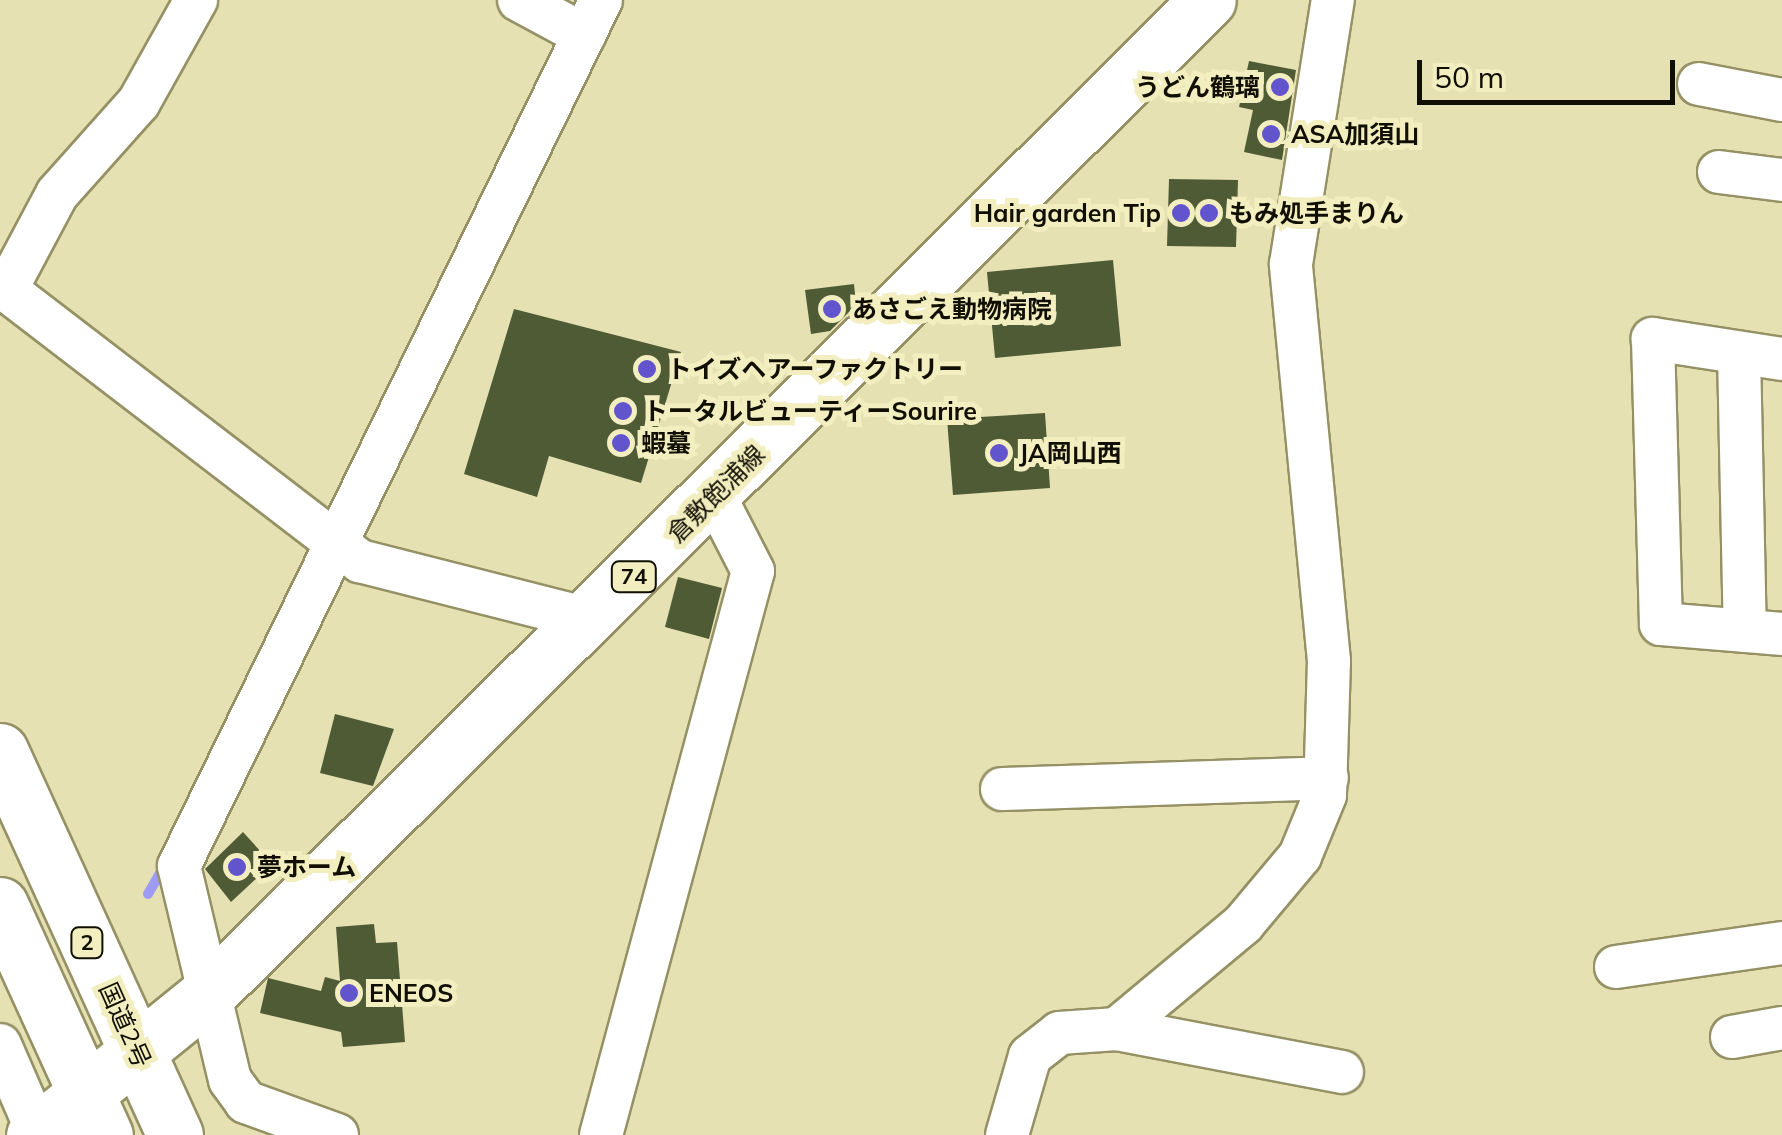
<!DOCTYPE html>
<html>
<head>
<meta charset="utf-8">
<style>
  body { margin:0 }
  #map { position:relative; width:1782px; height:1135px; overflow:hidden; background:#e5e1b3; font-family:Mulish,"Noto Sans JP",sans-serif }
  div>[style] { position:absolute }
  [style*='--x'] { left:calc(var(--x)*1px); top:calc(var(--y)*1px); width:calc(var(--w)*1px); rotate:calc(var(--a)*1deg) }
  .stream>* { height:10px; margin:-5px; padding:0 5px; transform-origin:5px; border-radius:5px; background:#9d9bf5 }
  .building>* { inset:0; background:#4f5b35 }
  .roads { filter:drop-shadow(2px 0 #959165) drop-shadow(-2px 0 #959165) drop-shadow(0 2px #959165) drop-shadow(0 -2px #959165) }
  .minor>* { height:42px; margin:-21px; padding:0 21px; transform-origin:21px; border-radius:21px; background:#fff }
  .major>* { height:55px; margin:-27.5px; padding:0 27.5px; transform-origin:27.5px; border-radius:27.5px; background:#fff }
  .highway>* { height:55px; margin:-27.5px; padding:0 27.5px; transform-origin:27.5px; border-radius:27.5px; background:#fff }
  .dots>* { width:28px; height:28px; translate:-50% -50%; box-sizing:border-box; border:5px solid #f2eec0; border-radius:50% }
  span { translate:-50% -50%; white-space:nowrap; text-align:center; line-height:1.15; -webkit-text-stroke:10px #f2eec0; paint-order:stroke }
  .shield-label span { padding:2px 8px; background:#f2eec0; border:2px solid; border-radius:8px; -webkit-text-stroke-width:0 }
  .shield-label { font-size:22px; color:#110f01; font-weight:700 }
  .poi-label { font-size:25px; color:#110f01; font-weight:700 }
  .right { translate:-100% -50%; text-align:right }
  .left { translate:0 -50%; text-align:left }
  .street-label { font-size:25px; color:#110f01 }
  .scale { position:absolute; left:1417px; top:60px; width:258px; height:45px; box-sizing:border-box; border:5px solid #110f01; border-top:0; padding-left:12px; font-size:30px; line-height:35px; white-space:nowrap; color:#110f01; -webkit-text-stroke:8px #f2eec0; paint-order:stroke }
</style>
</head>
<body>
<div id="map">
  <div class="stream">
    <i style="--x:148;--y:894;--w:34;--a:-60"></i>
  </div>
  <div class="building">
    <i style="clip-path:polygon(1249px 61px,1296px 70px,1282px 160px,1244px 152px,1253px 110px,1239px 107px)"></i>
    <i style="clip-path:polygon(1169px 179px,1238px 180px,1236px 247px,1167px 246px)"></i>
    <i style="clip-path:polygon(1113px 260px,1121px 346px,995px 358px,987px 272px)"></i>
    <i style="clip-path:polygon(854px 284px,856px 305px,830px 331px,811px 334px,805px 290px)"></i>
    <i style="clip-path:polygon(514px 309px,681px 352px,641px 483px,549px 456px,537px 497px,464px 474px)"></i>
    <i style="clip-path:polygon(1045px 413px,1050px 488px,953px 495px,947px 419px)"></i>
    <i style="clip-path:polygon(678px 577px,722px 588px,709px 639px,665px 627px)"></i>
    <i style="clip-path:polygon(335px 714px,394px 729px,373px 786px,320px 773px)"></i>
    <i style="clip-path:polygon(243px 832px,272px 864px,231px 902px,205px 869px)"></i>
    <i style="clip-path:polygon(374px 924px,376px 943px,397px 942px,405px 1042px,343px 1047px,341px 1032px,260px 1013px,268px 978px,321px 991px,325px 977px,340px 981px,336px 927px)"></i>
  </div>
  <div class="roads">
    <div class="minor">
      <i style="--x:519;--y:0;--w:74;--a:28.3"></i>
      <i style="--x:1699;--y:84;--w:85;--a:10.9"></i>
      <i style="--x:1719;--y:172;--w:64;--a:7.2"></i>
      <i style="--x:0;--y:285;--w:454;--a:37.5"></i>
      <i style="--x:360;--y:561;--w:239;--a:14.3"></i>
      <i style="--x:6;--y:290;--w:109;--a:-62"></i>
      <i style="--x:57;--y:194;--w:123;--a:-48.3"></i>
      <i style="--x:139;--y:102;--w:117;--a:-60.8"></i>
      <i style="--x:1739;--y:353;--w:278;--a:88.8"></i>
      <i style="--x:1782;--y:359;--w:131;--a:-171.2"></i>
      <i style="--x:1653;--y:339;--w:285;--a:88.4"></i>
      <i style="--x:1661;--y:624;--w:121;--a:4.7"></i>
      <i style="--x:1002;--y:789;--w:325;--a:-1.9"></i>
      <i style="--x:1616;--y:967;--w:168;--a:-8.2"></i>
      <i style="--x:1117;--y:1029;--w:229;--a:10.8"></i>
      <i style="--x:1732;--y:1037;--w:51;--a:-10.2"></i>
      <i style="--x:0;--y:1045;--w:98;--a:66.6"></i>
      <i style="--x:337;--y:1135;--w:97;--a:-160.1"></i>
      <i style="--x:246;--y:1102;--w:27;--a:-126"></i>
      <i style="--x:230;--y:1080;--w:220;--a:-103.4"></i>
      <i style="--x:179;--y:866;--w:963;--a:-64.02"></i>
      <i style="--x:601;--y:1135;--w:584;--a:-74.92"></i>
      <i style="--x:753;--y:571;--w:85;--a:-117.2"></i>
      <i style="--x:1007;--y:1135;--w:82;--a:-73.8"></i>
      <i style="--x:1030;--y:1056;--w:37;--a:-38"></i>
      <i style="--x:1059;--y:1033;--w:58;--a:-3.9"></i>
      <i style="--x:1117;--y:1029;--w:164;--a:-39.8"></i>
      <i style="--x:1243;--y:924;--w:89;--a:-50"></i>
      <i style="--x:1300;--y:856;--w:66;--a:-67.7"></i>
      <i style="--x:1325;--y:795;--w:134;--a:-88.3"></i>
      <i style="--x:1329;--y:661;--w:399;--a:-95.5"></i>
      <i style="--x:1291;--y:264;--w:267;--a:-81"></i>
    </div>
    <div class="major">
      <i style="--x:34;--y:1135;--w:223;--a:-39"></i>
      <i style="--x:207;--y:995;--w:1411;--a:-44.83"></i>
    </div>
    <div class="highway">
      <i style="--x:0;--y:751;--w:422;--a:65.5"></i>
      <i style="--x:0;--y:905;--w:253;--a:65.5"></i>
    </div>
  </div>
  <div class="dots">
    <i style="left:1280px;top:87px;background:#6154cd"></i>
    <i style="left:1271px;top:134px;background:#6154cd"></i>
    <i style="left:1181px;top:213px;background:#6154cd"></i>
    <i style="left:1209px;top:213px;background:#6154cd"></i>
    <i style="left:832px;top:309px;background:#6154cd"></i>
    <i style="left:647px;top:369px;background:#6154cd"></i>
    <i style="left:623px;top:411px;background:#6154cd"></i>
    <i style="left:621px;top:443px;background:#6154cd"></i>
    <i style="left:999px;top:453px;background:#6154cd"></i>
    <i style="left:237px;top:867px;background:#6154cd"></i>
    <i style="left:349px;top:993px;background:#6154cd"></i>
  </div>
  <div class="shield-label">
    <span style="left:634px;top:577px">74</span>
    <span style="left:87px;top:943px">2</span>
  </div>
  <div class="poi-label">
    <span class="right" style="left:1260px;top:87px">うどん鶴璃</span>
    <span class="left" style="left:1291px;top:134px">ASA加須山</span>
    <span class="right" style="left:1161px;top:213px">Hair garden Tip</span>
    <span class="left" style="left:1229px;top:213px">もみ処手まりん</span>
    <span class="left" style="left:852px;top:309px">あさごえ動物病院</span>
    <span class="left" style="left:667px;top:369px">トイズヘアーファクトリー</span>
    <span class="left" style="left:643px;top:411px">トータルビューティーSourire</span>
    <span class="left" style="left:641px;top:443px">蝦蟇</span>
    <span class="left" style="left:1019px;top:453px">JA岡山西</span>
    <span class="left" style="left:257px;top:867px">夢ホーム</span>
    <span class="left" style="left:369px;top:993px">ENEOS</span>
  </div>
  <div class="street-label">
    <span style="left:716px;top:494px;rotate:-45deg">倉敷飽浦線</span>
    <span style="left:125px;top:1025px;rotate:66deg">国道2号</span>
  </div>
  <div class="scale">50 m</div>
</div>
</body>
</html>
